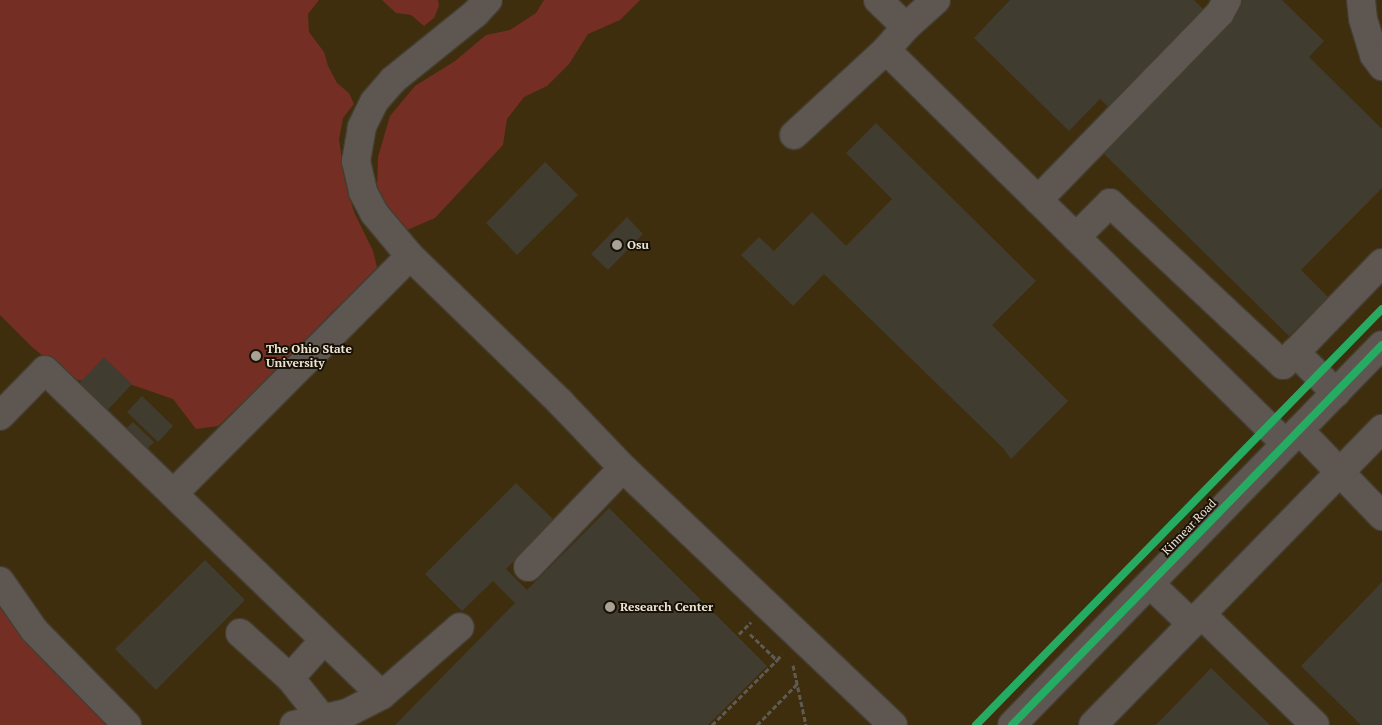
<!DOCTYPE html>
<html>
<head>
<meta charset="utf-8">
<style>
  body { margin:0 }
  #map { position:relative; width:1382px; height:725px; overflow:hidden; background:#2b2414; font-family:"PT Serif",serif }
  div>[style] { position:absolute }
  [style*='--x'] { left:calc(var(--x)*1px); top:calc(var(--y)*1px); width:calc(var(--w)*1px); rotate:calc(var(--a)*1deg) }
  .built>* { inset:0; background:#3e2e0d }
  .green>* { inset:0; background:#752e24 }
  .building>* { inset:0; background:#403c30 }
  .path>* { height:3px; margin-top:-1.5px; transform-origin:0; background:repeating-linear-gradient(90deg,#5f5a54 0 5px,transparent 0 7.5px) }
  .roads { filter:drop-shadow(1px 0 #443e31) drop-shadow(-1px 0 #443e31) drop-shadow(0 1px #443e31) drop-shadow(0 -1px #443e31) }
  .minor>* { height:28px; margin:-14px; padding:0 14px; transform-origin:14px; border-radius:14px; background:#5d5651 }
  .cycleway>* { height:8px; margin:-4px; padding:0 4px; transform-origin:4px; border-radius:4px; background:#26ab63 }
  .dots>* { width:14px; height:14px; translate:-50% -50%; box-sizing:border-box; border:2px solid #171106; border-radius:50% }
  span { translate:-50% -50%; white-space:nowrap; text-align:center; line-height:1.15; -webkit-text-stroke:4px #171106; paint-order:stroke }
  .poi-label { font-size:12px; color:#ede4d5; font-weight:700 }
  .left { translate:0 -50%; text-align:left }
  .street-label { font-size:12px; color:#ede4d5 }
</style>
</head>
<body>
<div id="map">
  <div class="built">
    <i style="clip-path:polygon(0 0,1382px 0,1382px 725px,0 725px)"></i>
  </div>
  <div class="green">
    <i style="clip-path:polygon(0 0,319px 0,308px 14px,309px 32px,324px 52px,328px 66px,337px 83px,349px 93px,354px 104px,343px 118px,339px 139px,345px 181px,354px 212px,373px 251px,377px 267px,364px 284px,332px 312px,281px 368px,218px 426px,196px 429px,173px 399px,115px 379px,87px 382px,70px 378px,32px 347px,0 315px)"></i>
    <i style="clip-path:polygon(382px 0,438px 0,439px 6px,434px 18px,424px 26px,411px 15px,396px 13px)"></i>
    <i style="clip-path:polygon(544px 0,640px 0,620px 20px,588px 34px,569px 64px,547px 86px,524px 97px,507px 119px,503px 145px,435px 218px,407px 230px,388px 210px,377px 189px,378px 157px,390px 116px,415px 86px,455px 61px,486px 35px,510px 30px,536px 13px)"></i>
    <i style="clip-path:polygon(0 581px,127px 725px,0 725px)"></i>
  </div>
  <div class="building">
    <i style="clip-path:polygon(1010px 0,1194px 0,1208px 14px,1113px 111px,1100px 99px,1069px 131px,974px 38px)"></i>
    <i style="clip-path:polygon(1243px 0,1282px 0,1324px 41px,1309px 57px,1382px 129px,1382px 188px,1301px 270px,1328px 297px,1289px 336px,1098px 148px)"></i>
    <i style="clip-path:polygon(876px 123px,1036px 281px,992px 325px,1068px 401px,1011px 459px,1003px 448px,824px 274px,793px 306px,741px 255px,759px 237px,774px 251px,812px 212px,846px 246px,892px 199px,846px 153px)"></i>
    <i style="clip-path:polygon(545px 162px,578px 195px,517px 255px,486px 223px)"></i>
    <i style="clip-path:polygon(627px 217px,643px 234px,608px 270px,591px 254px)"></i>
    <i style="clip-path:polygon(104px 357px,132px 384px,103px 415px,74px 389px)"></i>
    <i style="clip-path:polygon(142px 396px,173px 426px,158px 442px,127px 412px)"></i>
    <i style="clip-path:polygon(133px 422px,154px 442px,143px 453px,121px 433px)"></i>
    <i style="clip-path:polygon(516px 483px,554px 520px,506px 569px,527px 590px,609px 508px,767px 666px,708px 725px,395px 725px,515px 603px,493px 581px,462px 611px,425px 574px)"></i>
    <i style="clip-path:polygon(205px 560px,245px 600px,156px 690px,115px 649px)"></i>
    <i style="clip-path:polygon(1382px 582px,1382px 725px,1361px 725px,1301px 666px)"></i>
    <i style="clip-path:polygon(1211px 668px,1270px 725px,1156px 725px)"></i>
  </div>
  <div class="path">
    <i style="--x:739;--y:634;--w:17;--a:-45"></i>
    <i style="--x:750;--y:634;--w:37;--a:44"></i>
    <i style="--x:777;--y:660;--w:8;--a:-50"></i>
    <i style="--x:793;--y:665;--w:61;--a:77.8"></i>
    <i style="--x:712;--y:725;--w:92;--a:-45"></i>
    <i style="--x:757;--y:725;--w:59;--a:-45.7"></i>
  </div>
  <div class="roads">
    <div class="minor">
      <i style="--x:488;--y:0;--w:18;--a:133"></i>
      <i style="--x:476;--y:13;--w:107;--a:141.1"></i>
      <i style="--x:393;--y:80;--w:29;--a:131"></i>
      <i style="--x:374;--y:102;--w:28;--a:116"></i>
      <i style="--x:362;--y:127;--w:35;--a:100"></i>
      <i style="--x:356;--y:161;--w:32;--a:77"></i>
      <i style="--x:363;--y:192;--w:24;--a:62"></i>
      <i style="--x:374;--y:213;--w:56;--a:50.1"></i>
      <i style="--x:410;--y:256;--w:209;--a:44.2"></i>
      <i style="--x:560;--y:402;--w:91;--a:46.3"></i>
      <i style="--x:623;--y:468;--w:373;--a:43.6"></i>
      <i style="--x:878;--y:0;--w:39;--a:44"></i>
      <i style="--x:936;--y:0;--w:40;--a:138"></i>
      <i style="--x:906;--y:27;--w:30;--a:131"></i>
      <i style="--x:886;--y:50;--w:561;--a:44.57"></i>
      <i style="--x:1361;--y:0;--w:19;--a:84"></i>
      <i style="--x:1363;--y:19;--w:38;--a:73"></i>
      <i style="--x:1374;--y:55;--w:14;--a:54"></i>
      <i style="--x:794;--y:135;--w:125;--a:-42.7"></i>
      <i style="--x:1038;--y:200;--w:261;--a:-45.8"></i>
      <i style="--x:1220;--y:13;--w:15;--a:-62"></i>
      <i style="--x:1076;--y:237;--w:48;--a:-45"></i>
      <i style="--x:1110;--y:203;--w:237;--a:43.1"></i>
      <i style="--x:1283;--y:365;--w:142;--a:-45.9"></i>
      <i style="--x:1295;--y:352;--w:58;--a:45"></i>
      <i style="--x:0;--y:416;--w:64;--a:-45.6"></i>
      <i style="--x:45;--y:370;--w:468;--a:44"></i>
      <i style="--x:382;--y:695;--w:103;--a:-41.1"></i>
      <i style="--x:1299;--y:430;--w:120;--a:46"></i>
      <i style="--x:174;--y:493;--w:334;--a:-45.1"></i>
      <i style="--x:528;--y:567;--w:137;--a:-46.2"></i>
      <i style="--x:0;--y:581;--w:60;--a:55.2"></i>
      <i style="--x:34;--y:630;--w:133;--a:45.6"></i>
      <i style="--x:1150;--y:584;--w:58;--a:43.6"></i>
      <i style="--x:1201;--y:614;--w:159;--a:44.2"></i>
      <i style="--x:240;--y:633;--w:67;--a:42"></i>
      <i style="--x:290;--y:678;--w:51;--a:51.3"></i>
      <i style="--x:290;--y:678;--w:51;--a:-48.2"></i>
      <i style="--x:294;--y:725;--w:54;--a:-12.8"></i>
      <i style="--x:347;--y:713;--w:39;--a:-27"></i>
      <i style="--x:1012;--y:725;--w:530;--a:-45.76"></i>
      <i style="--x:1093;--y:725;--w:414;--a:-45.7"></i>
    </div>
  </div>
  <div class="cycleway">
    <i style="--x:976;--y:725;--w:581;--a:-45.7"></i>
    <i style="--x:1012;--y:725;--w:530;--a:-45.76"></i>
  </div>
  <div class="dots">
    <i style="left:617px;top:245px;background:#a9a191"></i>
    <i style="left:256px;top:356px;background:#a9a191"></i>
    <i style="left:610px;top:607px;background:#a9a191"></i>
  </div>
  <div class="poi-label">
    <span class="left" style="left:627px;top:245px">Osu</span>
    <span class="left" style="left:266px;top:356px">The Ohio State<br>University</span>
    <span class="left" style="left:620px;top:607px">Research Center</span>
  </div>
  <div class="street-label">
    <span style="left:1189px;top:527px;rotate:-46deg">Kinnear Road</span>
  </div>
</div>
</body>
</html>
